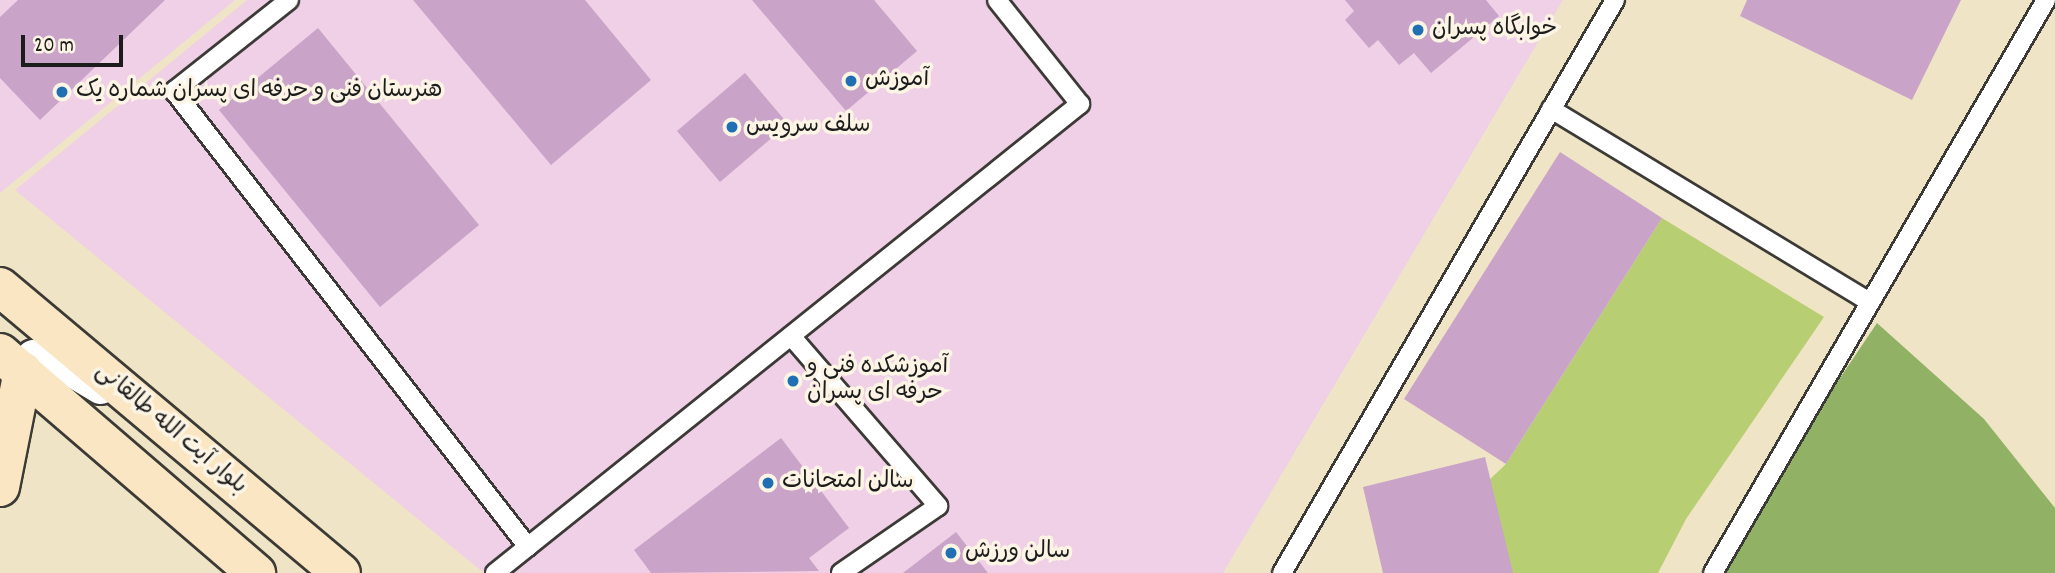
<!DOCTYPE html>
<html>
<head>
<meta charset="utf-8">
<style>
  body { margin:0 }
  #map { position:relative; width:2055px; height:573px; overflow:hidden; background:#efe5c6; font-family:Dekko,"Playpen Sans Arabic",sans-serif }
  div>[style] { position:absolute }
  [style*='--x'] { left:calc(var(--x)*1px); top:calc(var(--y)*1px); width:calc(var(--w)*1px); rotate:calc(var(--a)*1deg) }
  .built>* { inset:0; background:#efd0e6 }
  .green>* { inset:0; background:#b7ce73 }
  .forest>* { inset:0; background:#91b165 }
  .building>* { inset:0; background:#c9a3c8 }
  .roads { filter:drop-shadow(2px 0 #3c3a36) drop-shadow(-2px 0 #3c3a36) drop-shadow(0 2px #3c3a36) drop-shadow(0 -2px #3c3a36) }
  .lane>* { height:18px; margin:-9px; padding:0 9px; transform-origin:9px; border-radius:9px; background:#fff }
  .street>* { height:33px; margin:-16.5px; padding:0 16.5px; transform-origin:16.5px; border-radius:16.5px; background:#fff }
  .secondary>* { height:38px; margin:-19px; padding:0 19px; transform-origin:19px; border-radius:19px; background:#fbe6c3 }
  .dots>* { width:19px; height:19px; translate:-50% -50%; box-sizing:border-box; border:4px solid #fcf5e5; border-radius:50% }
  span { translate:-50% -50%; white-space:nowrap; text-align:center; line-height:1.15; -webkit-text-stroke:7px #fcf5e5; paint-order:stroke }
  .poi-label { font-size:23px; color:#1c1c1c }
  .left { translate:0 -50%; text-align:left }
  .street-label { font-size:23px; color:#1c1c1c }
  .scale { position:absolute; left:21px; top:35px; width:102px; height:32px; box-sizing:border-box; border:4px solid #1c1c1c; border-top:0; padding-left:9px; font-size:21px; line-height:24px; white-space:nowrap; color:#1c1c1c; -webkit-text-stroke:5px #fcf5e5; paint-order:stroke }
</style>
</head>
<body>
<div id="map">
  <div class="built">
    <i style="clip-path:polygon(0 0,235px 0,0 193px)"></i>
    <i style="clip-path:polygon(247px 0,1563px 0,1223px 573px,484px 573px,15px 190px)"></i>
  </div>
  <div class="green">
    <i style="clip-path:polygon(1662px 218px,1824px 317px,1686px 519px,1658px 573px,1391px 573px,1506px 464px)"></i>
  </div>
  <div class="forest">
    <i style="clip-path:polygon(1877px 323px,1984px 419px,2055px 508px,2055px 573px,1720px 573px,1739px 528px)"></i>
  </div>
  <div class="building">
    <i style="clip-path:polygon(18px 0,165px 0,40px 120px,0 78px,0 17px)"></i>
    <i style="clip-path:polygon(413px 0,585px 0,651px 80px,551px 165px)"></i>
    <i style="clip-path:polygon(752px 0,874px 0,917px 51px,846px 111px)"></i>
    <i style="clip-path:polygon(1345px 0,1486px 0,1499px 16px,1431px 73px,1414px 53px,1399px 65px,1378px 40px,1369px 48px,1345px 20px,1354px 11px)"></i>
    <i style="clip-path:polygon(1747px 0,1961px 0,1912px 100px,1740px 16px)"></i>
    <i style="clip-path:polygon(318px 28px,479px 225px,380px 307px,219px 110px)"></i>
    <i style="clip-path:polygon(745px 73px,788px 124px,720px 182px,677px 131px)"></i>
    <i style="clip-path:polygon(1560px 152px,1662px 218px,1506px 464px,1404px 399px)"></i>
    <i style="clip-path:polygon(781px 438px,849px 528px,809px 558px,819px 571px,651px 573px,634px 550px)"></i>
    <i style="clip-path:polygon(1485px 457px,1513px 573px,1383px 573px,1363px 487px)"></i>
    <i style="clip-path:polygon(956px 532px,988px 573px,903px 573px)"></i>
  </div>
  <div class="roads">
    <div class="lane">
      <i style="--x:289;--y:0;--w:147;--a:141.6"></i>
      <i style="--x:174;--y:91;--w:577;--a:52.18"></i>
      <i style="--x:1551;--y:109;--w:373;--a:31.2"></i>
      <i style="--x:791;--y:336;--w:225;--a:49.1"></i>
      <i style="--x:938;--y:506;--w:118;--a:145.4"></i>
      <i style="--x:495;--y:573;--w:750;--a:-38.72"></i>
      <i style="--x:1080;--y:104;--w:133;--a:-128.6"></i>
      <i style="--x:1282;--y:573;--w:663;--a:-59.84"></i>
      <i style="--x:1713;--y:573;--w:663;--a:-59.84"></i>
    </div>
    <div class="street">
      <i style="--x:23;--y:371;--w:18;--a:-56"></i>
      <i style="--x:33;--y:356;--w:19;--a:6"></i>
      <i style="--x:52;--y:358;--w:56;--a:31.1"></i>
    </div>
    <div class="secondary">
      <i style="--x:0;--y:287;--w:445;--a:40"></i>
      <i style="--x:0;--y:353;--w:338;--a:40.7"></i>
      <i style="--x:0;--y:487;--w:118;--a:-78.8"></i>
    </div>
  </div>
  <div class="dots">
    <i style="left:1418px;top:30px;background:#1f6fb2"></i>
    <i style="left:851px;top:81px;background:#1f6fb2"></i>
    <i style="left:62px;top:92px;background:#1f6fb2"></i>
    <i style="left:732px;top:127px;background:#1f6fb2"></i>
    <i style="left:793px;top:381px;background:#1f6fb2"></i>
    <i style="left:768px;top:483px;background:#1f6fb2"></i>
    <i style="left:951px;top:553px;background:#1f6fb2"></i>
  </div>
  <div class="poi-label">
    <span class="left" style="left:1432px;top:30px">خوابگاه پسران</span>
    <span class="left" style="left:865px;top:81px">آموزش</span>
    <span class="left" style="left:76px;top:92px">هنرستان فنی و حرفه ای پسران شماره یک</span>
    <span class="left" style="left:746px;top:127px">سلف سرویس</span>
    <span class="left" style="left:807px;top:381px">آموزشکده فنی و<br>حرفه ای پسران</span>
    <span class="left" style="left:782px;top:483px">سالن امتحانات</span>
    <span class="left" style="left:965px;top:553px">سالن ورزش</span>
  </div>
  <div class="street-label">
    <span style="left:170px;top:430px;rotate:40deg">بلوار آیت الله طالقانی</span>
  </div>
  <div class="scale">20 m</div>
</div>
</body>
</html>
